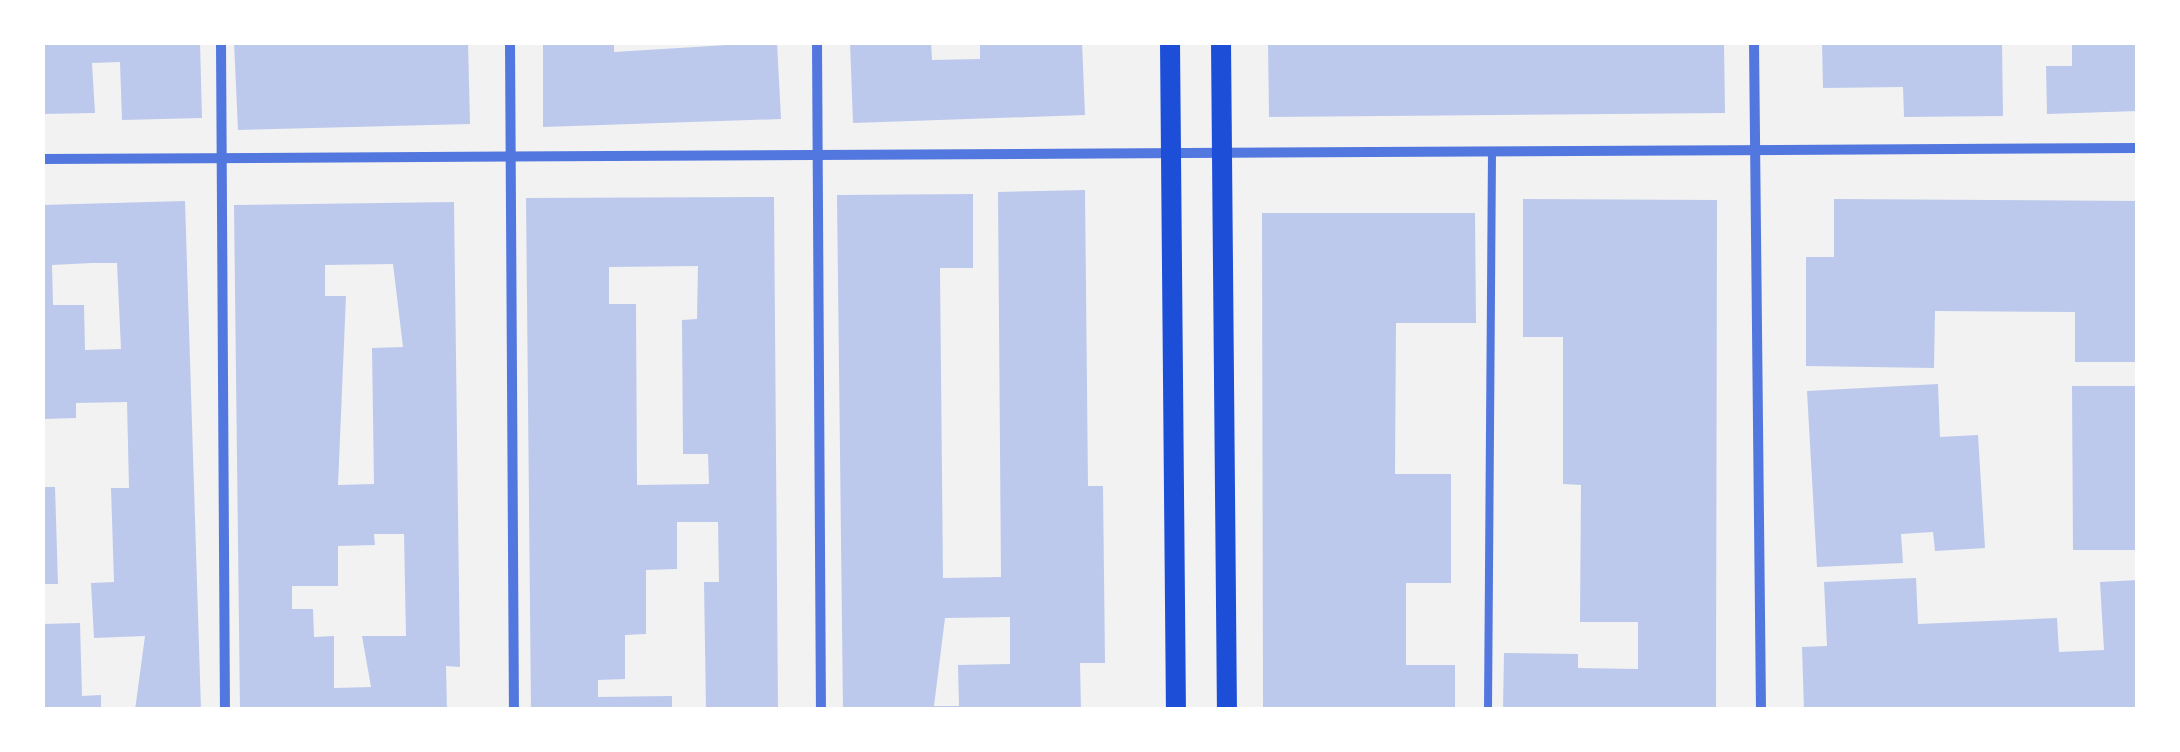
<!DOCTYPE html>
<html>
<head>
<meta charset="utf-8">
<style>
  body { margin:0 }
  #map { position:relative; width:2180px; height:752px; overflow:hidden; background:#f2f2f2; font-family:"Fira Sans",sans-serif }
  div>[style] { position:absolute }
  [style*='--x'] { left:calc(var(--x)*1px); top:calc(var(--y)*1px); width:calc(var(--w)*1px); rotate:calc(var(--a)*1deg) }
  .building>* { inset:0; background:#bdc9ec }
  .service>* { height:8px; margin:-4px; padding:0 4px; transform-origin:4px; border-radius:4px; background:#5277de }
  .minor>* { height:10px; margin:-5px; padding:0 5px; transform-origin:5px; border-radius:5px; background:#5277de }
  .secondary>* { height:20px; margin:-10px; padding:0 10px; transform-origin:10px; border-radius:10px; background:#1d4ed8 }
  span { translate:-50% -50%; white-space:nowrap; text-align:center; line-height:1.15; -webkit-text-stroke:10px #fff; paint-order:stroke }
  .frame { position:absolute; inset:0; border:45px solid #fff; pointer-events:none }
</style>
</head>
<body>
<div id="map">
  <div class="building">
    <i style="clip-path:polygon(42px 42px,200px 42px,202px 118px,122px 120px,120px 62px,92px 63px,95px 113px,42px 114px)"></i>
    <i style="clip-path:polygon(234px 42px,468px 42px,470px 124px,238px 130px)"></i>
    <i style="clip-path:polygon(543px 42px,614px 42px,614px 52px,777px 42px,781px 119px,543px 127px)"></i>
    <i style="clip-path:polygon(850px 42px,931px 42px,932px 60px,980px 59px,980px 42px,1082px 42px,1085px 115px,853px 123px)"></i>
    <i style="clip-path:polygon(1268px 42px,1724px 42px,1725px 113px,1269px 117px)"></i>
    <i style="clip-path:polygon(1822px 42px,2002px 42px,2003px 116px,1904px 117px,1903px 87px,1823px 88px)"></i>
    <i style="clip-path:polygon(2072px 42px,2138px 42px,2138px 111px,2047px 114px,2046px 66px,2072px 66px)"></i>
    <i style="clip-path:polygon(evenodd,1085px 190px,1088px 486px,1103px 486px,1105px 663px,1080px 663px,1081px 710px,843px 710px,837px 195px,973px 194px,973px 268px,940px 268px,943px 578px,1001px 577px,998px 192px,1085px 190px,1010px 617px,1010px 664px,958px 665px,959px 706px,934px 706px,945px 618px,1010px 617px)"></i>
    <i style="clip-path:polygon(evenodd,774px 197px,778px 710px,706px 710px,704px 582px,719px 582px,718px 522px,677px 522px,677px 569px,646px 570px,646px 634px,625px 635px,625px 679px,598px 680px,598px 697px,672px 696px,672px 710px,531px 710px,526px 198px,774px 197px,698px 266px,697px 319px,682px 320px,683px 454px,708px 454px,709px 484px,637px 485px,636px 304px,609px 304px,609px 267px,698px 266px)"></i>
    <i style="clip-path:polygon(1523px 199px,1717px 200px,1716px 710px,1503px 710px,1504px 653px,1578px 654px,1578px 668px,1638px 669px,1638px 622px,1580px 622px,1581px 485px,1563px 484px,1563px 337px,1523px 337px)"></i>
    <i style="clip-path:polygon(1834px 199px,2138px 201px,2138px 362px,2075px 362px,2075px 312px,1935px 311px,1934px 368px,1806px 366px,1806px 257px,1834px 257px)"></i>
    <i style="clip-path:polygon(evenodd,185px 201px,201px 710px,135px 710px,145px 636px,94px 638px,91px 583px,114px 582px,111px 488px,129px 488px,127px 402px,76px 403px,76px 418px,42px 419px,42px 205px,185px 201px,92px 263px,117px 263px,121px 349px,85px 350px,84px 305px,53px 305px,52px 265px,92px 263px)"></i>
    <i style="clip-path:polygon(evenodd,454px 202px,460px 667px,446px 666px,447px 710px,240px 710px,234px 205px,454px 202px,393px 264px,403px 347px,372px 348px,374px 484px,338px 485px,346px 296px,325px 296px,325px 265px,393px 264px,454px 202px,374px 534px,404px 534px,406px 636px,362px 636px,371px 687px,334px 688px,334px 636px,314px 637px,313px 609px,292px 609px,292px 586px,338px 586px,338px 546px,375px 545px,374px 534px)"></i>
    <i style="clip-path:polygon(1262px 213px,1475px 213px,1476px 323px,1396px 323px,1395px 474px,1451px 474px,1451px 583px,1406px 583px,1406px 665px,1455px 665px,1455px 710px,1263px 710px)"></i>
    <i style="clip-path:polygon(1938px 384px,1940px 437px,1978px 435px,1985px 548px,1935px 551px,1933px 532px,1901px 534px,1903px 563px,1817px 567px,1807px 391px)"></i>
    <i style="clip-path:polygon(2072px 386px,2138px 386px,2138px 550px,2073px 550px)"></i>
    <i style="clip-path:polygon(42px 487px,55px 487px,58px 584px,42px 584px)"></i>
    <i style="clip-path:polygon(1916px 578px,1918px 624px,2057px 618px,2059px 652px,2104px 650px,2100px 582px,2138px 580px,2138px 710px,1804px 710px,1802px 647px,1827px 646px,1824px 582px)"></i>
    <i style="clip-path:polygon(80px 623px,82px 696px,101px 695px,101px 710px,42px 710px,42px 624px)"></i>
  </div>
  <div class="service">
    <i style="--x:1488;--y:710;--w:558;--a:-89.59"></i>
  </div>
  <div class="minor">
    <i style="--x:221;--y:42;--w:668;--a:89.66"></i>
    <i style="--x:510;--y:42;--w:668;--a:89.66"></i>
    <i style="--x:817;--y:42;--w:668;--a:89.66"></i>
    <i style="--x:1754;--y:42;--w:668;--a:89.4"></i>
    <i style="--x:42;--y:159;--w:2096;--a:-0.3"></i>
  </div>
  <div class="secondary">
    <i style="--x:1170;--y:42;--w:668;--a:89.49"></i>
    <i style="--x:1221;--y:42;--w:668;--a:89.49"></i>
  </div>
  <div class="frame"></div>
</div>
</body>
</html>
